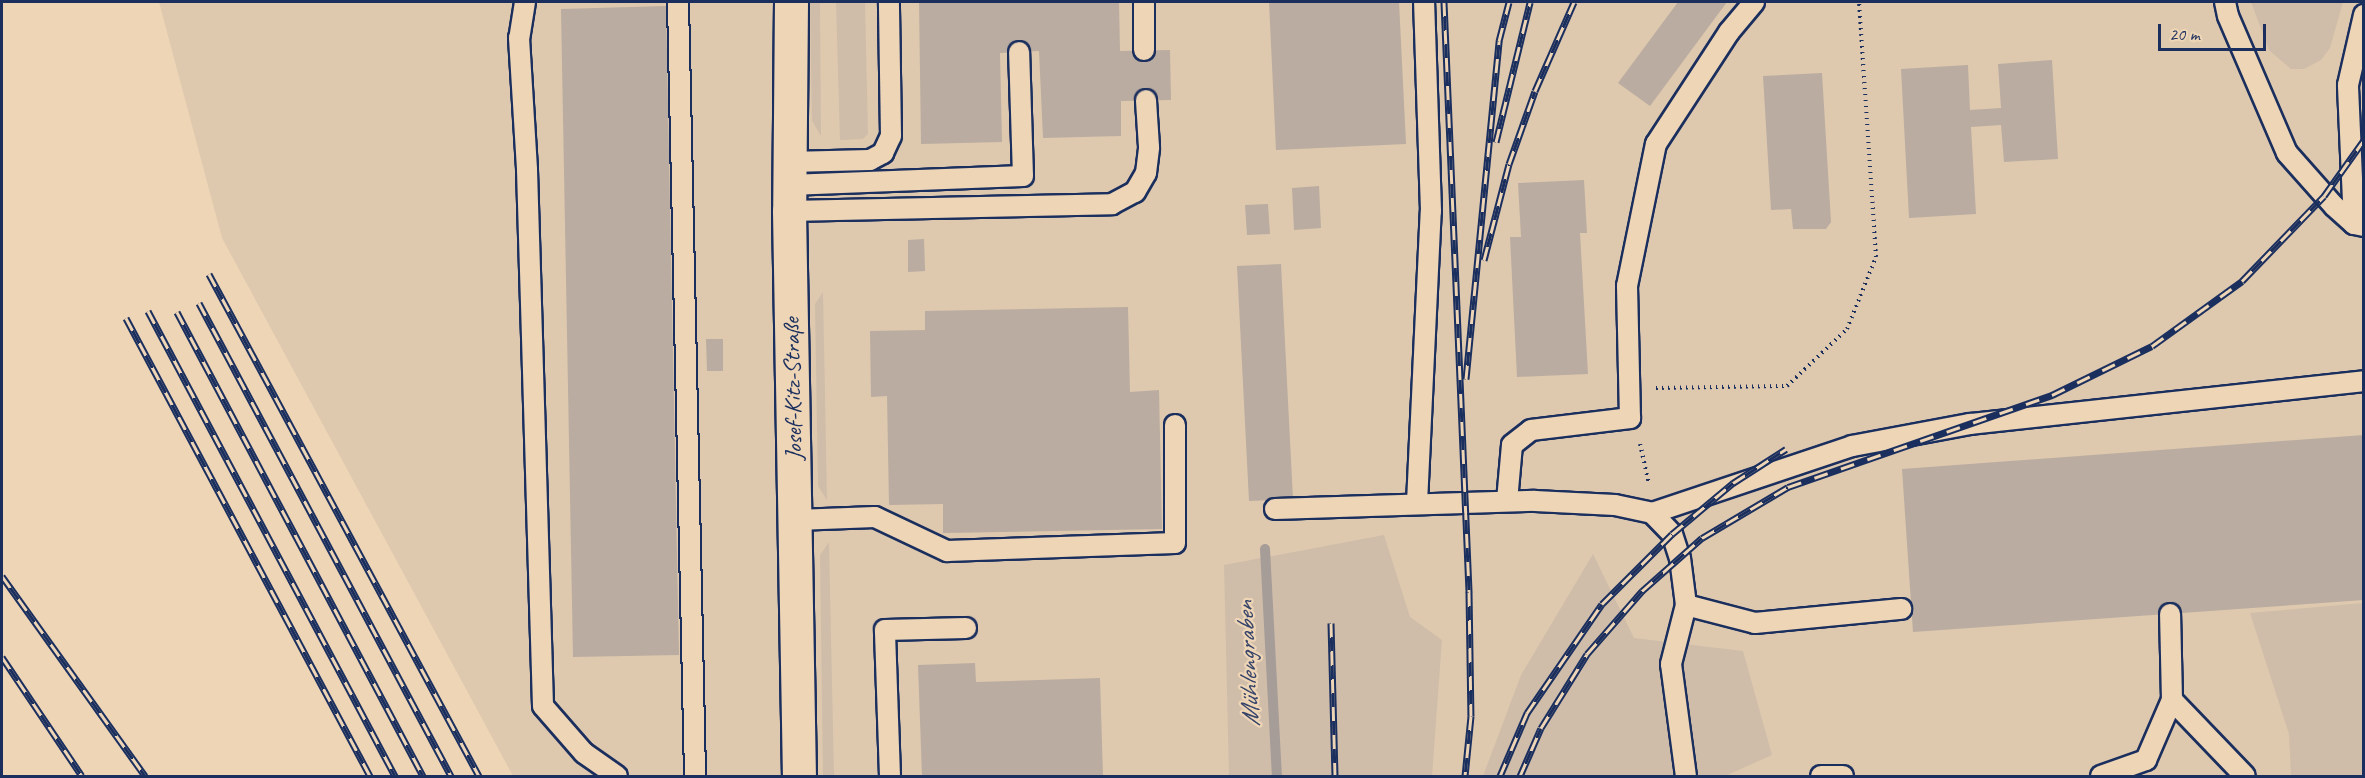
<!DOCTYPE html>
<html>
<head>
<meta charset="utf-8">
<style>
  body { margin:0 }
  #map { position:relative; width:2365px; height:778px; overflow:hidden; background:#eed5b6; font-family:Caveat,sans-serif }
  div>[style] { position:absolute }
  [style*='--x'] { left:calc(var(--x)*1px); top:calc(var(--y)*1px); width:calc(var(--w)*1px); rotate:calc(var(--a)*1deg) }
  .built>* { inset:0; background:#dec9af }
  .green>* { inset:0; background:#cfbda9 }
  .stream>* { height:10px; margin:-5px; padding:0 5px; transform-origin:5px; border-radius:5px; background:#a69c98 }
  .building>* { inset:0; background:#baaca0 }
  .path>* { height:4px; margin-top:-2px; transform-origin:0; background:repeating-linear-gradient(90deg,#1b2f5e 0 1.5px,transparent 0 6px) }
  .roads { filter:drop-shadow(2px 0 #1b2f5e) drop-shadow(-2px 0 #1b2f5e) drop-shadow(0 2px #1b2f5e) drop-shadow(0 -2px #1b2f5e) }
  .lane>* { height:20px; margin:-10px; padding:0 10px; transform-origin:10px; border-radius:10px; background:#eed5b6 }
  .street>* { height:33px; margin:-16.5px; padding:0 16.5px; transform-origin:16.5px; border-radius:16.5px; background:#eed5b6 }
  .rail>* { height:7px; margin-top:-3.5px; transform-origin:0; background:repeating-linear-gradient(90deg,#eed5b6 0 14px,#1b2f5e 0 28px); box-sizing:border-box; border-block:2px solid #1b2f5e }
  span { translate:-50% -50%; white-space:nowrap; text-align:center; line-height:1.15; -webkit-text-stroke:4.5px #eed5b6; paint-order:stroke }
  .street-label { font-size:24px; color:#1b2f5e }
  .water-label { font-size:26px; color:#37456a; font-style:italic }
  .frame { position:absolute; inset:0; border:3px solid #1b2f5e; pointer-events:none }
  .scale { position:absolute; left:2158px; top:24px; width:108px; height:27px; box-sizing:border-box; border:3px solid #1b2f5e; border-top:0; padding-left:8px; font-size:18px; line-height:21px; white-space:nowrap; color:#1b2f5e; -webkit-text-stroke:4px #eed5b6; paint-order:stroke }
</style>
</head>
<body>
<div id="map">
  <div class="built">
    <i style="clip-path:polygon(159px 2px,2363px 2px,2363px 776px,513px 776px,222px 238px)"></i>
  </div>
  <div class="green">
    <i style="clip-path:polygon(810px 2px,820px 2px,821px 136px,812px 121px)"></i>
    <i style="clip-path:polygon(836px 2px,865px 2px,868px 134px,863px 139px,840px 140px)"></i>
    <i style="clip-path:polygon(2251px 2px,2343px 2px,2330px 48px,2321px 60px,2304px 69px,2291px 69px,2269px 50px)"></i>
    <i style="clip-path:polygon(823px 292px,827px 500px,818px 486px,815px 304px)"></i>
    <i style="clip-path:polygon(1384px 535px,1410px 617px,1442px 640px,1432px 776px,1229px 776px,1224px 565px)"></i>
    <i style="clip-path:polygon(829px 542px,834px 776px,823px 776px,820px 555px)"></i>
    <i style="clip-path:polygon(1593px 554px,1634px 638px,1743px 651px,1772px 755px,1725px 776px,1483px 776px,1521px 675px)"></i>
    <i style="clip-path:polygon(2363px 603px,2363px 776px,2291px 776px,2289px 734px,2250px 613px)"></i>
  </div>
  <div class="stream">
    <i style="--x:1265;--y:549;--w:227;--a:87"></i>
  </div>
  <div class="building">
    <i style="clip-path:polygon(919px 2px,1119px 2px,1120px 51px,1170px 50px,1171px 100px,1121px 101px,1121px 136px,1043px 138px,1039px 51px,1000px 53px,1002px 142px,921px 144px)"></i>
    <i style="clip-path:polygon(1269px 2px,1399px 2px,1406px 144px,1276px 150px)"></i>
    <i style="clip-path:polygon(1678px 2px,1727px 2px,1650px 106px,1618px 83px)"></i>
    <i style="clip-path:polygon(666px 6px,679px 655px,573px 657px,561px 9px)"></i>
    <i style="clip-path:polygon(2052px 60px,2058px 159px,2004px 162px,2001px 125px,1971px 127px,1976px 214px,1909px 218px,1901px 69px,1968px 65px,1970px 110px,2001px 108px,1998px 64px)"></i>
    <i style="clip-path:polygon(1822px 73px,1831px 222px,1826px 229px,1793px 229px,1791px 209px,1771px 210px,1763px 76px)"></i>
    <i style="clip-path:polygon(1584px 180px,1587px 233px,1580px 233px,1588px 374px,1517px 377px,1510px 237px,1521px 237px,1518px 183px)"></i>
    <i style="clip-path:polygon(1319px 186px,1321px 228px,1294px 230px,1292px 188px)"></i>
    <i style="clip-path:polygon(1268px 204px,1270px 234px,1247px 235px,1245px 205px)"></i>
    <i style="clip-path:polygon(924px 239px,925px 271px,908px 272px,908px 240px)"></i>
    <i style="clip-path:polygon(1281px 264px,1293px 499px,1249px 501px,1237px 266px)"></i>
    <i style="clip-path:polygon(1128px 307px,1130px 392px,1159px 390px,1162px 529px,943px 533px,943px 504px,889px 505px,887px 396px,871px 397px,870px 331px,925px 330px,925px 311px)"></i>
    <i style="clip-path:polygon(706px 339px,723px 339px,723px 371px,707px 371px)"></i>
    <i style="clip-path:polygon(2364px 435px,2364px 600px,1913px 632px,1902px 469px)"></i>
    <i style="clip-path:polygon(975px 663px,976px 682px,1100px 678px,1103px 776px,922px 776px,918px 665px)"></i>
  </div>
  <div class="path">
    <i style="--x:1656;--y:388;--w:131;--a:-0.9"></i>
    <i style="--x:1787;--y:386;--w:83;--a:-43.5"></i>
    <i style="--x:1847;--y:329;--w:78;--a:-68.1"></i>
    <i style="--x:1876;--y:257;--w:256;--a:-93.8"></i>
    <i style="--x:1640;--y:444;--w:41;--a:77.3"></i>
  </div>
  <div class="roads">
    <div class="lane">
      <i style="--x:525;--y:2;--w:36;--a:99"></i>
      <i style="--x:519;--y:38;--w:132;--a:86.5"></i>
      <i style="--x:527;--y:170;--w:536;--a:88.29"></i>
      <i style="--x:543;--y:706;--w:62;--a:48.9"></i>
      <i style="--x:584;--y:753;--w:40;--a:34.9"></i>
      <i style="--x:678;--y:2;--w:774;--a:88.74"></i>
      <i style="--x:1144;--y:2;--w:48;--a:90"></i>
      <i style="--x:2225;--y:2;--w:14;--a:78"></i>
      <i style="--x:2228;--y:16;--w:149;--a:66.7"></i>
      <i style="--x:2287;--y:153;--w:71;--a:48.4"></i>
      <i style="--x:2334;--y:206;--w:27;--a:42"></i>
      <i style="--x:2354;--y:224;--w:10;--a:11"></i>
      <i style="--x:789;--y:162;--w:81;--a:-1.4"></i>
      <i style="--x:870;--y:160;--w:15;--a:-28"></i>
      <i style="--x:883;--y:153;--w:19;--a:-65"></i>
      <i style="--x:891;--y:136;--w:134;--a:-90.9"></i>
      <i style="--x:789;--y:185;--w:234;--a:-2.2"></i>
      <i style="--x:1023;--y:176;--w:124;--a:-91.8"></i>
      <i style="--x:789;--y:211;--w:323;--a:-1.2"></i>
      <i style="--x:1112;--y:204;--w:26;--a:-28"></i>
      <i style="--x:1135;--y:192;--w:22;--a:-60"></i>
      <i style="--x:1146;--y:173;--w:26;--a:-83"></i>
      <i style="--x:1149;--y:147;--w:47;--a:-93.7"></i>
      <i style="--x:2354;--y:224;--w:139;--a:-92.5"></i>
      <i style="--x:2348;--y:85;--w:72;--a:-77.1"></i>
      <i style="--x:1507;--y:501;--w:56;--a:-84.9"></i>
      <i style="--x:1512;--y:445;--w:24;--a:-38"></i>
      <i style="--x:1531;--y:430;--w:100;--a:-6.9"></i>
      <i style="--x:1630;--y:418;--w:132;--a:-91.3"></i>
      <i style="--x:1627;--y:286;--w:145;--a:-78.5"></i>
      <i style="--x:1656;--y:144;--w:134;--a:-56.9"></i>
      <i style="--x:1729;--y:32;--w:39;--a:-50"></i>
      <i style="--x:1417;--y:503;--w:292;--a:-87.3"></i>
      <i style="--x:1431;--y:211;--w:209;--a:-91.9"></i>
      <i style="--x:1275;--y:509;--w:260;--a:-1.8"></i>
      <i style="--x:1535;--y:501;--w:80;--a:2.9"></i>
      <i style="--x:1615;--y:505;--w:38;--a:12"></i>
      <i style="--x:1652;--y:513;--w:29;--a:46"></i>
      <i style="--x:1672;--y:534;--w:25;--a:72"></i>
      <i style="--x:1680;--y:558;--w:47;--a:82.7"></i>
      <i style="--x:1686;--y:605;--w:61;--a:104.3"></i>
      <i style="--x:1671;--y:664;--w:113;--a:82.4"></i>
      <i style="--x:1652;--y:513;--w:211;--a:-18.5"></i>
      <i style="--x:1852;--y:446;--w:120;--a:-10.6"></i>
      <i style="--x:1970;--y:424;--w:396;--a:-6.2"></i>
      <i style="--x:796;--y:520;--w:79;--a:-2.2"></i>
      <i style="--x:875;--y:517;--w:80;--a:25.3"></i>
      <i style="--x:947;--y:551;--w:228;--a:-2"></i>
      <i style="--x:1175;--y:543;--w:118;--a:-90"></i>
      <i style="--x:1686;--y:605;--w:71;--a:14.6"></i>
      <i style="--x:1755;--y:623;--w:147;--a:-5.5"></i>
      <i style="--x:2172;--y:700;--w:105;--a:46.2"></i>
      <i style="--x:890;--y:776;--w:146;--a:-92"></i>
      <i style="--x:885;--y:630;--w:81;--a:-1.4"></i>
      <i style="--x:1821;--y:776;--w:22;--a:0"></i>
      <i style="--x:2101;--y:776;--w:48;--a:-19.6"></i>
      <i style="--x:2146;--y:760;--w:65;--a:-66.6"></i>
      <i style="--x:2172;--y:700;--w:86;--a:-91.3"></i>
    </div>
    <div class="street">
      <i style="--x:791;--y:2;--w:209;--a:90.5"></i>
      <i style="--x:789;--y:211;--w:565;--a:88.99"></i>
    </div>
  </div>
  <div class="rail">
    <i style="--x:1444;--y:2;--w:591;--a:87.57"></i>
    <i style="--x:1469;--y:592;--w:124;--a:89.1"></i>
    <i style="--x:1471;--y:716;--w:60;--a:95.7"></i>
    <i style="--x:1496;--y:142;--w:144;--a:-76.3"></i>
    <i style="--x:1484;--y:260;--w:99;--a:-75.4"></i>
    <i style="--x:1509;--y:164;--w:77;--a:-70.4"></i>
    <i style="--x:1535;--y:91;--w:97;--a:-66.3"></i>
    <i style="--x:209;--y:274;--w:570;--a:61.73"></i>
    <i style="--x:199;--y:303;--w:536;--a:61.95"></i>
    <i style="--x:148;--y:311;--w:527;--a:62.02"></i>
    <i style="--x:177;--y:312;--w:525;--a:62.07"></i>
    <i style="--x:126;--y:318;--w:519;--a:61.95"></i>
    <i style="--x:1466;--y:379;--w:340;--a:-84.4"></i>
    <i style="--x:1499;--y:41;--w:40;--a:-75.6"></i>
    <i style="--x:2;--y:576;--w:246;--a:54.4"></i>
    <i style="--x:1331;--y:623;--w:153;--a:88.5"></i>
    <i style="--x:2;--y:657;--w:143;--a:56.1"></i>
    <i style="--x:1500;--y:776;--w:69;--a:-66.8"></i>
    <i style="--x:1527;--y:713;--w:132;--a:-55.5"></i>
    <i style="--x:1602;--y:604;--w:99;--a:-45"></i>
    <i style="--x:1672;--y:534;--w:80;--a:-39.9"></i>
    <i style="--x:1733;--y:483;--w:63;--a:-32.7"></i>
    <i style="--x:1520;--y:776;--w:52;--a:-66.4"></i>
    <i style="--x:1541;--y:728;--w:87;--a:-58.1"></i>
    <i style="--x:1587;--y:654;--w:84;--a:-48.9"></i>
    <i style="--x:1642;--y:591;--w:80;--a:-41.5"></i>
    <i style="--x:1702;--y:538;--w:100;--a:-30.7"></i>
    <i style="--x:1788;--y:487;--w:280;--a:-19.2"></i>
    <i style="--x:2052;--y:395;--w:111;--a:-26.1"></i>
    <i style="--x:2152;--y:346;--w:111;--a:-35.8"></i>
    <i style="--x:2242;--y:281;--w:118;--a:-46"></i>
    <i style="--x:2324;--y:196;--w:69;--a:-54.5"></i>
  </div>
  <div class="street-label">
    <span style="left:793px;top:389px;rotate:-91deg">Josef-Kitz-Straße</span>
  </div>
  <div class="water-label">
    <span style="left:1248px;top:664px;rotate:-93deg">Mühlengraben</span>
  </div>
  <div class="frame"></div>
  <div class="scale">20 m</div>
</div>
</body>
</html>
